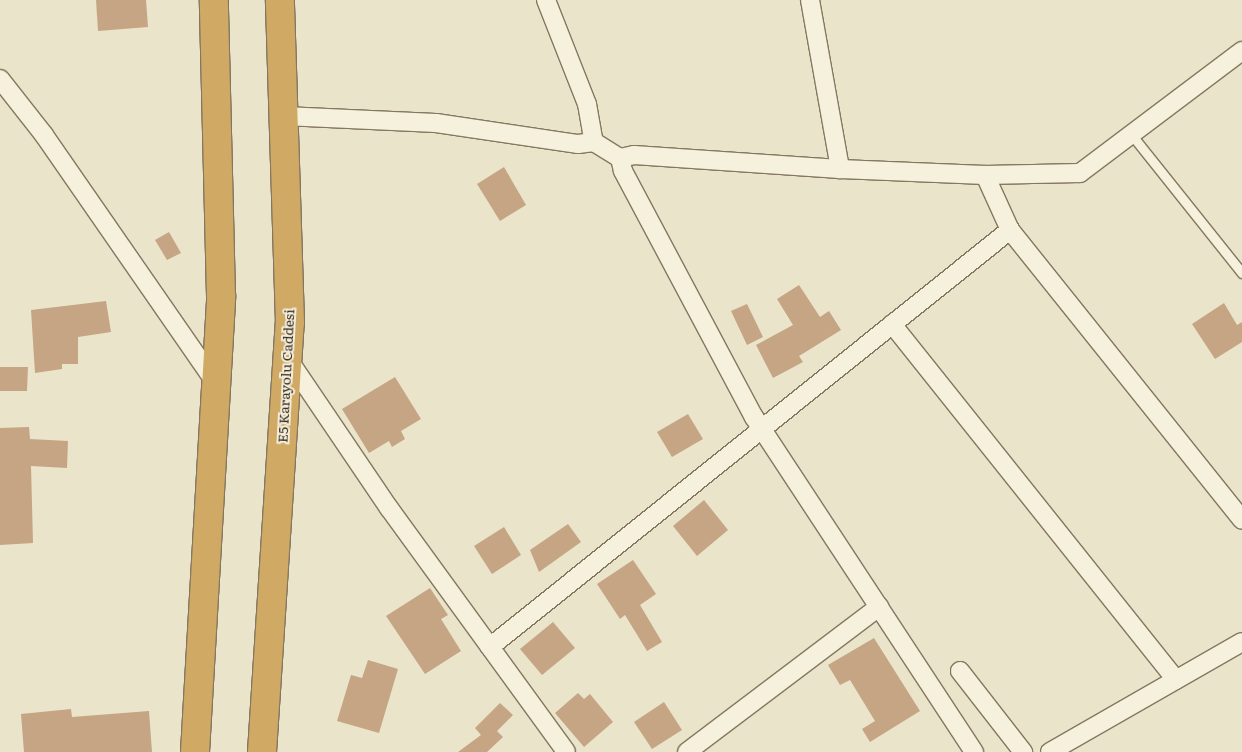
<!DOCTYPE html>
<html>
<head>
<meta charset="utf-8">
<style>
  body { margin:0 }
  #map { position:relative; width:1242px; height:752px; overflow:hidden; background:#eae4ca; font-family:Literata,serif }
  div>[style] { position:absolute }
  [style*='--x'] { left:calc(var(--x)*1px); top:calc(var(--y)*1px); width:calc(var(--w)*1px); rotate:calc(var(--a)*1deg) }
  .building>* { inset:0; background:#c5a584 }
  .roads { filter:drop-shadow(1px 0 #857760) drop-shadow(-1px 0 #857760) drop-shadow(0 1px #857760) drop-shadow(0 -1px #857760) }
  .lane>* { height:9px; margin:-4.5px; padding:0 4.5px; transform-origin:4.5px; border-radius:4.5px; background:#f6f1dc }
  .street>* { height:18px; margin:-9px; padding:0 9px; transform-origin:9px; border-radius:9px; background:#f6f1dc }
  .highway>* { height:28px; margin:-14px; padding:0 14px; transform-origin:14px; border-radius:14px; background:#d0aa64 }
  span { translate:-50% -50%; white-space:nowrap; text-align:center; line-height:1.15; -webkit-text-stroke:4px #f3edd9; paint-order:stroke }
  .street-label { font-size:14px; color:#372e22 }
</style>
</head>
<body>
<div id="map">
  <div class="building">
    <i style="clip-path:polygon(96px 0,146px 0,148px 27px,98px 31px)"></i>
    <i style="clip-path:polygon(504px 167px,526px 205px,500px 221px,477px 184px)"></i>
    <i style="clip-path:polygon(169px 232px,181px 253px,167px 260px,155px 240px)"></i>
    <i style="clip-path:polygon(799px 285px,820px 317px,829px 311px,841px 330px,799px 356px,803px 362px,773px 378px,756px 345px,793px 325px,777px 299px)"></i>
    <i style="clip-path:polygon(106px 301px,111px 332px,78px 337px,78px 364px,62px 364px,62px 369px,35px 373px,31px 310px)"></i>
    <i style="clip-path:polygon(1224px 303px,1237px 325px,1242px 322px,1242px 342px,1215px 359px,1192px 324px)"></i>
    <i style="clip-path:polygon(747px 304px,763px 337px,747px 345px,731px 311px)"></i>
    <i style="clip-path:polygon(0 367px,28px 367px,27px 391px,0 391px)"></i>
    <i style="clip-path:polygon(395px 377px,421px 419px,401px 431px,405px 439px,392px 447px,389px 441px,369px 453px,342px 409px)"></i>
    <i style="clip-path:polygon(688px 414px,703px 439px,672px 457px,657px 432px)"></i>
    <i style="clip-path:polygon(29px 427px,30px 439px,68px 441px,67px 468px,31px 466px,33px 543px,0 545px,0 428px)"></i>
    <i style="clip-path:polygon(704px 500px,728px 530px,697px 556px,673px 526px)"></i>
    <i style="clip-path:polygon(568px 524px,581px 542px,539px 572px,530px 550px)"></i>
    <i style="clip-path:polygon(504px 527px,521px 555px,492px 574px,474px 546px)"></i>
    <i style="clip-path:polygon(633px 560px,656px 594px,640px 605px,662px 642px,647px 651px,625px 615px,620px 619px,597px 584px)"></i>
    <i style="clip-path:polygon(430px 588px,448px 615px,441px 619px,461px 651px,425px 674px,386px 616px)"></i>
    <i style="clip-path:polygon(553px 622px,575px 648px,542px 675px,520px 649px)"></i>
    <i style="clip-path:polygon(874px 638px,920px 711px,870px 742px,862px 729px,875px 721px,850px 680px,840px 685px,828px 665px)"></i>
    <i style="clip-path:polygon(368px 660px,398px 669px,379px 733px,337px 721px,351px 675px,362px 678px)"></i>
    <i style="clip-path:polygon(578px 693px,584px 699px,590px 694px,613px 722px,584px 747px,555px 713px)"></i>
    <i style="clip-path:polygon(664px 702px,682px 730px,652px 749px,634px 722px)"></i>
    <i style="clip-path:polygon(500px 703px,513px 715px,497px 731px,503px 737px,487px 752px,458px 752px,481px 735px,475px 728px)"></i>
    <i style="clip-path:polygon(71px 709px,72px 717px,149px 711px,152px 752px,24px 752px,21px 714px)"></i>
  </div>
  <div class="roads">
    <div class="lane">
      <i style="--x:1131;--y:134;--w:178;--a:51.4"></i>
    </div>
    <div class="street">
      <i style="--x:546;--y:0;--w:112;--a:68.5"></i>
      <i style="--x:587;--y:104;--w:39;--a:80"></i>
      <i style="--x:810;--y:0;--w:172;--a:79.9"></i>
      <i style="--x:0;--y:79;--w:71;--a:51.8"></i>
      <i style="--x:44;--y:135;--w:302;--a:55.3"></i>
      <i style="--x:284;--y:116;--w:152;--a:2.6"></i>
      <i style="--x:436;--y:123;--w:144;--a:8.4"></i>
      <i style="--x:578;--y:144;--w:16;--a:-7"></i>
      <i style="--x:594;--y:142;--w:31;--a:32"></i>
      <i style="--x:620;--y:158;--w:14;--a:-12"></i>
      <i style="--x:634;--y:155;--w:206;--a:3.9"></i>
      <i style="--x:840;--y:169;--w:145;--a:2.4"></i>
      <i style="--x:985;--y:175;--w:95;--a:-1.2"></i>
      <i style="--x:1080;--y:173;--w:203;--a:-37"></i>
      <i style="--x:620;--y:158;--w:13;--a:77"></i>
      <i style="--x:623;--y:171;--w:279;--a:62"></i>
      <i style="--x:754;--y:417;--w:401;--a:56.7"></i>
      <i style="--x:985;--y:175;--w:60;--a:65.6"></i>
      <i style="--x:1010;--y:230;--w:371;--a:51.3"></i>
      <i style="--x:892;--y:324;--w:455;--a:51.4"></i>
      <i style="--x:288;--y:359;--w:180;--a:55.9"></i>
      <i style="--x:389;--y:508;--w:301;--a:54"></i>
      <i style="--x:490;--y:647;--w:667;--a:-38.73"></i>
      <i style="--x:960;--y:671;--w:103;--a:52.1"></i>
      <i style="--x:687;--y:752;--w:241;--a:-37.1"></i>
      <i style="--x:1050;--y:752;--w:221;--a:-29.8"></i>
    </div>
    <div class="highway">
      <i style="--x:195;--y:752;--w:457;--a:-86.7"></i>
      <i style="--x:221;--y:296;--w:296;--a:-91.4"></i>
      <i style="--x:262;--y:752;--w:430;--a:-86.3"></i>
      <i style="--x:290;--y:323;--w:323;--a:-91.8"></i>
    </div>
  </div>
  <div class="street-label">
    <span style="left:285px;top:376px;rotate:-87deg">E5 Karayolu Caddesi</span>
  </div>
</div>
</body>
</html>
